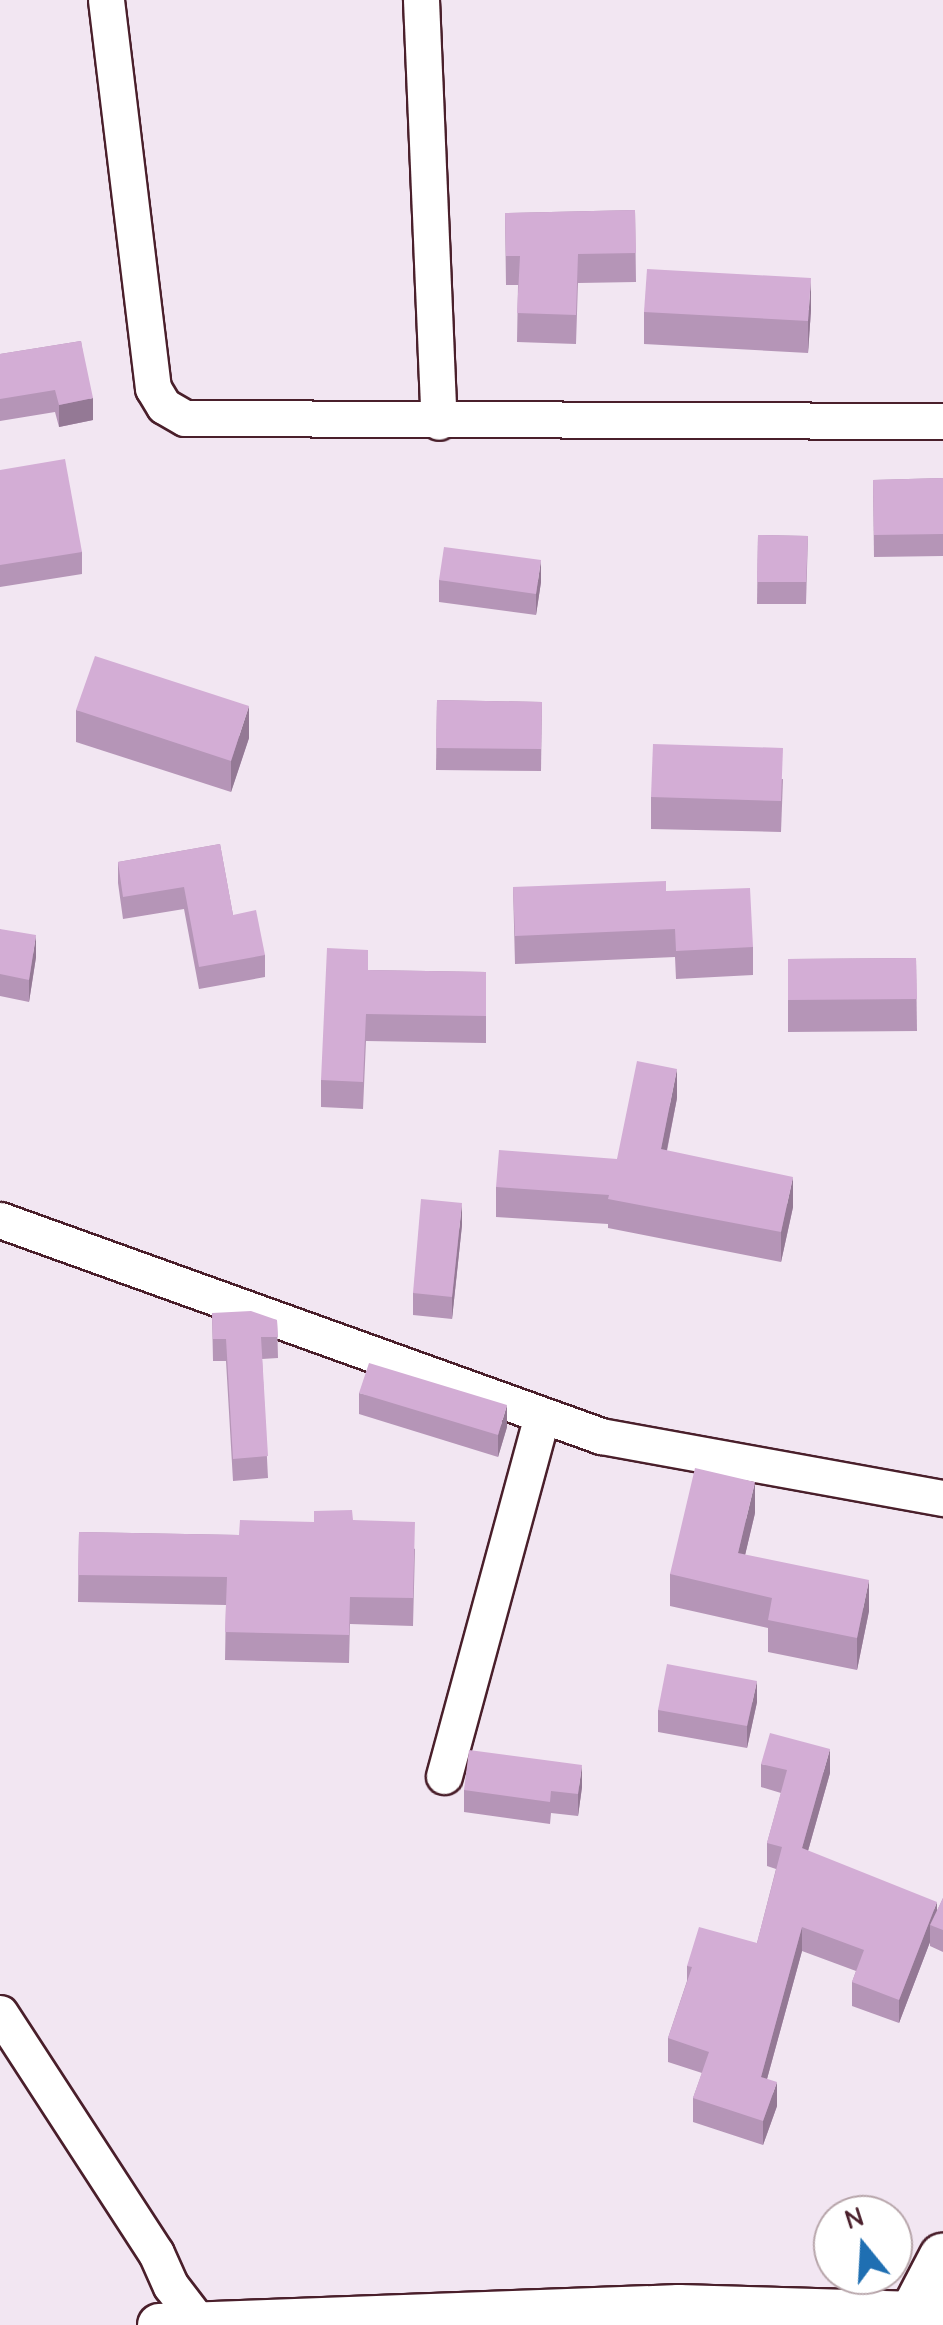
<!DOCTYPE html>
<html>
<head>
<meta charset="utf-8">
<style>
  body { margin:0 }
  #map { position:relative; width:943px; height:2325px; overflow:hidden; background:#f2e6f2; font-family:"Comic Neue",sans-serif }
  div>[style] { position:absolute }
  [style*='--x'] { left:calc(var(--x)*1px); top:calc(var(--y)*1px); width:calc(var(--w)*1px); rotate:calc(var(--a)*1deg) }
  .roads { filter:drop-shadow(2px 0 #4a1f2b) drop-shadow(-2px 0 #4a1f2b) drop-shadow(0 2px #4a1f2b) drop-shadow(0 -2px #4a1f2b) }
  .minor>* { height:35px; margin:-17.5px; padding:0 17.5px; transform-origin:17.5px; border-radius:17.5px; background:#fff }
  .tertiary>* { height:42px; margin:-21px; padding:0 21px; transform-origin:21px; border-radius:21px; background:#fff }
  .secondary>* { height:48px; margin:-24px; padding:0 24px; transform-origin:24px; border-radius:24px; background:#fff }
  .wall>* { inset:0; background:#b595b7 }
  .shaded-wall>* { inset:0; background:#947995 }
  .building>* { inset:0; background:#d3add5 }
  span { translate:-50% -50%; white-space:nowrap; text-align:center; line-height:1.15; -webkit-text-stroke:8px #fff; paint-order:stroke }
  .north { position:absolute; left:813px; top:2195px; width:100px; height:100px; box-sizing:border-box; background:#fff; border:2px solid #b7a5aa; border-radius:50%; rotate:342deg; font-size:28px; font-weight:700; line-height:40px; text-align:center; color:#4a1f2b }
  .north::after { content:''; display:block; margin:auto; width:35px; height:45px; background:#1f6fb2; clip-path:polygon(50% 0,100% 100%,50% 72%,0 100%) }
</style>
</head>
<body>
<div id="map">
  <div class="roads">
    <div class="minor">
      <i style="--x:106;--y:0;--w:391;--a:83.1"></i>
      <i style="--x:153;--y:388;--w:21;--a:59"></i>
      <i style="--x:164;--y:406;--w:24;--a:30"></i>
      <i style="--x:185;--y:418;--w:758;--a:0.23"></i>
      <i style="--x:421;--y:0;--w:422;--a:87.6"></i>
      <i style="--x:0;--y:1220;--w:639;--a:19.77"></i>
      <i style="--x:601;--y:1436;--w:348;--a:10.3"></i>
      <i style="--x:444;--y:1776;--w:373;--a:-74.8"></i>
      <i style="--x:0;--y:2013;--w:286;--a:57"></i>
      <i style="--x:156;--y:2253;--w:36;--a:66"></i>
      <i style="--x:171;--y:2286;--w:49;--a:52.4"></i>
    </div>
    <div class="tertiary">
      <i style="--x:159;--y:2325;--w:520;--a:-2.09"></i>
      <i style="--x:679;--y:2306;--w:264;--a:1.7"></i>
    </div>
    <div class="secondary">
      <i style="--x:908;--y:2325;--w:76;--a:-62.4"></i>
    </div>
  </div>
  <div class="wall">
    <i style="clip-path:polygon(635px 210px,636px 282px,578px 283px,576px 344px,517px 342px,518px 285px,506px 285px,505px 213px)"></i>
    <i style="clip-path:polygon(811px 310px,808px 353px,644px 344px,644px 312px)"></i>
    <i style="clip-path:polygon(81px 341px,93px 420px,59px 427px,55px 412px,0 421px,0 354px)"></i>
    <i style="clip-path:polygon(0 470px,82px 552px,82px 574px,0 587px)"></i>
    <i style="clip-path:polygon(943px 478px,943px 556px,874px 557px,873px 480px)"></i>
    <i style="clip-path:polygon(758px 535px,808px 536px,806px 604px,757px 604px)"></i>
    <i style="clip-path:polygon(439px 580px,541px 582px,536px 615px,439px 602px)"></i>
    <i style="clip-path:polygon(437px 700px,542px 702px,541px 771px,436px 770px)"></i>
    <i style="clip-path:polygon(76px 710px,249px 738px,231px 792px,76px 742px)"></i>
    <i style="clip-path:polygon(783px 779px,781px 832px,651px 829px,651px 797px)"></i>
    <i style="clip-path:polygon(220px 844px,233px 915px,265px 955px,265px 977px,199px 989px,184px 909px,123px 919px,118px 883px,118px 862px)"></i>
    <i style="clip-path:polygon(513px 887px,666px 891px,753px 947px,753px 975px,676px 979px,675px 957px,515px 964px)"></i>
    <i style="clip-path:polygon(0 929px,36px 957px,29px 1002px,0 996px)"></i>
    <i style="clip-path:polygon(916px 958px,917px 1031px,788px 1032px,788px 959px)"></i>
    <i style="clip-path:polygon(368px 970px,486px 972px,486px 1043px,366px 1041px,363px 1109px,321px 1107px,321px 1080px)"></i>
    <i style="clip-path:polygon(677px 1098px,667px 1151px,793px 1207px,781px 1262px,608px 1228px,608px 1224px,496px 1217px,496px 1187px,617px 1159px)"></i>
    <i style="clip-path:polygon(462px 1225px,452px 1319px,413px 1315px,413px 1293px)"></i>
    <i style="clip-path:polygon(212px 1313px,277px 1320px,278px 1358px,262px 1359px,268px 1478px,233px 1481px,226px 1361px,213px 1361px)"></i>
    <i style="clip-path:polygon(359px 1393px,507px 1427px,498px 1457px,359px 1414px)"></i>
    <i style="clip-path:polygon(755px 1513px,745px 1555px,869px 1611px,857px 1670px,768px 1652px,768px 1628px,670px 1606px,670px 1574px)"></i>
    <i style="clip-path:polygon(353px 1520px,415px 1549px,413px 1626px,350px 1624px,349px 1663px,225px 1660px,226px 1605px,78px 1602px,79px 1532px,239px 1535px,314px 1522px)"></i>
    <i style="clip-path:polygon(757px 1702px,747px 1748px,658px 1732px,658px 1710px)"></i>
    <i style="clip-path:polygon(761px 1764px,830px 1773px,808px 1851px,937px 1911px,943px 1898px,943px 1952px,930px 1946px,930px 1942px,899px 2023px,852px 2006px,852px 1982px,856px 1971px,802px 1951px,767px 2079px,777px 2106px,763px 2145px,693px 2122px,693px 2098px,702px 2073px,668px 2062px,668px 2038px,687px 1981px,687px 1966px,757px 1943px,776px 1869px,767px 1866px,767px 1843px,781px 1793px,761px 1787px)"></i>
    <i style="clip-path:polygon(582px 1787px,578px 1816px,551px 1813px,550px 1824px,464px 1812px,464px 1790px)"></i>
  </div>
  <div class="shaded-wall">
    <i style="clip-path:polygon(811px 278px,811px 310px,808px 353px,808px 321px)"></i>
    <i style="clip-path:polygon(93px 398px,93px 420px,59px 427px,59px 405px)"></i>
    <i style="clip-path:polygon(541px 560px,541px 582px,536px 615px,536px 594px)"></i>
    <i style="clip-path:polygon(249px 706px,249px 738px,231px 792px,231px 761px)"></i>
    <i style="clip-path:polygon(36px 935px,36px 957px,29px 1002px,29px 980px)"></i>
    <i style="clip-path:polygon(677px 1069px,677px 1098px,661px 1179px,661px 1149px)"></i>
    <i style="clip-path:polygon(793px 1177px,793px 1207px,781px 1262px,781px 1232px)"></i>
    <i style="clip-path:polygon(462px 1203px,462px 1225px,452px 1319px,452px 1297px)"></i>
    <i style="clip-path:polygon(507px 1405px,507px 1427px,498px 1457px,498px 1435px)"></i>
    <i style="clip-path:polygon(755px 1482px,755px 1513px,738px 1585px,738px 1553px)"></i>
    <i style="clip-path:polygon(869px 1580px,869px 1611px,857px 1670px,857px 1638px)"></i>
    <i style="clip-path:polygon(757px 1681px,757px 1702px,747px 1748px,747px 1726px)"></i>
    <i style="clip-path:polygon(830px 1749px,830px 1773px,802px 1872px,802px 1848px)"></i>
    <i style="clip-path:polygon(582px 1765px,582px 1787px,578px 1816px,578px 1794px)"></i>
    <i style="clip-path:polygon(937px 1902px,937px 1926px,930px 1925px,930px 1942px,899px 2023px,899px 2000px)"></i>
    <i style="clip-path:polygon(802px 1927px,802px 1951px,761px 2101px,761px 2077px)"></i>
    <i style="clip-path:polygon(777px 2082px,777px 2106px,763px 2145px,763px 2121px)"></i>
  </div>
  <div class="building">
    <i style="clip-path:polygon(635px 210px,636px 253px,578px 254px,576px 315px,517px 313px,520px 256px,506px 256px,505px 213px)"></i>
    <i style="clip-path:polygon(647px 269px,811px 278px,808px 321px,644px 312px)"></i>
    <i style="clip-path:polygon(81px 341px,93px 398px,59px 405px,55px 390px,0 399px,0 354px)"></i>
    <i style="clip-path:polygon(65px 459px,82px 552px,0 565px,0 470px)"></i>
    <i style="clip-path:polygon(943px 478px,943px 534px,874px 535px,873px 480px)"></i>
    <i style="clip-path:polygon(758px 535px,808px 536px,806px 582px,757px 582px)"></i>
    <i style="clip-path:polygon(444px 547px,541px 560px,536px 594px,439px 580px)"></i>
    <i style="clip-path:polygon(95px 656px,249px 706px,231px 761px,76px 710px)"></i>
    <i style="clip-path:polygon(437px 700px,542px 702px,541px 749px,436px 748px)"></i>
    <i style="clip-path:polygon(653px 744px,783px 748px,781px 801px,651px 797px)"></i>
    <i style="clip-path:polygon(220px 844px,233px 915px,256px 910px,265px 955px,199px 967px,184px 887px,123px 897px,118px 862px)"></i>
    <i style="clip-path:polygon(666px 881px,666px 891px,750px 888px,753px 947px,676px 951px,675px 929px,515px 936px,513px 887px)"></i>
    <i style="clip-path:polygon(0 929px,36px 935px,29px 980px,0 974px)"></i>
    <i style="clip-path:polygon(327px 948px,368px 950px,368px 970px,486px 972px,486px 1016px,366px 1014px,363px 1082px,321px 1080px)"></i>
    <i style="clip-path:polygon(916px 958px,917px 999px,788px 1000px,788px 959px)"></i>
    <i style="clip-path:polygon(637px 1061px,677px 1069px,661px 1149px,793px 1177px,781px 1232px,608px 1199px,609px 1195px,496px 1187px,499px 1150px,617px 1159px)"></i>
    <i style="clip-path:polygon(421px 1199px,462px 1203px,452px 1297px,413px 1293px)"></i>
    <i style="clip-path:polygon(251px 1311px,277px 1320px,278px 1337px,261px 1337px,268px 1456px,233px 1459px,226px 1339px,213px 1339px,212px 1313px)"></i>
    <i style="clip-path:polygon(369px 1363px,507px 1405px,498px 1435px,359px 1393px)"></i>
    <i style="clip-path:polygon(695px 1468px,755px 1482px,738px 1553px,869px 1580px,857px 1638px,768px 1620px,772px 1598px,670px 1574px)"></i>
    <i style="clip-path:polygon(352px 1510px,353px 1520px,415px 1522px,413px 1598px,350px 1597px,349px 1635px,225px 1632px,227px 1577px,78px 1575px,79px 1532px,239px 1535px,240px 1520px,314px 1522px,314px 1511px)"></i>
    <i style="clip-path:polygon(667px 1664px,757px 1681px,747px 1726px,658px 1710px)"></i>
    <i style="clip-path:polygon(770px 1733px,830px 1749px,802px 1848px,937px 1902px,899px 2000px,852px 1982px,864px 1950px,802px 1927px,761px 2077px,777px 2082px,763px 2121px,693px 2098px,709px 2052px,668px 2038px,692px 1967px,687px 1966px,699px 1927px,757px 1943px,782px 1847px,767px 1843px,787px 1770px,761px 1764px)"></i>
    <i style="clip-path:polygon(469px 1750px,582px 1765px,578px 1794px,551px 1791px,550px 1802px,464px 1790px)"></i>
    <i style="clip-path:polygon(943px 1898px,943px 1930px,930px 1925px)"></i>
  </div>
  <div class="north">N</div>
</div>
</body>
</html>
